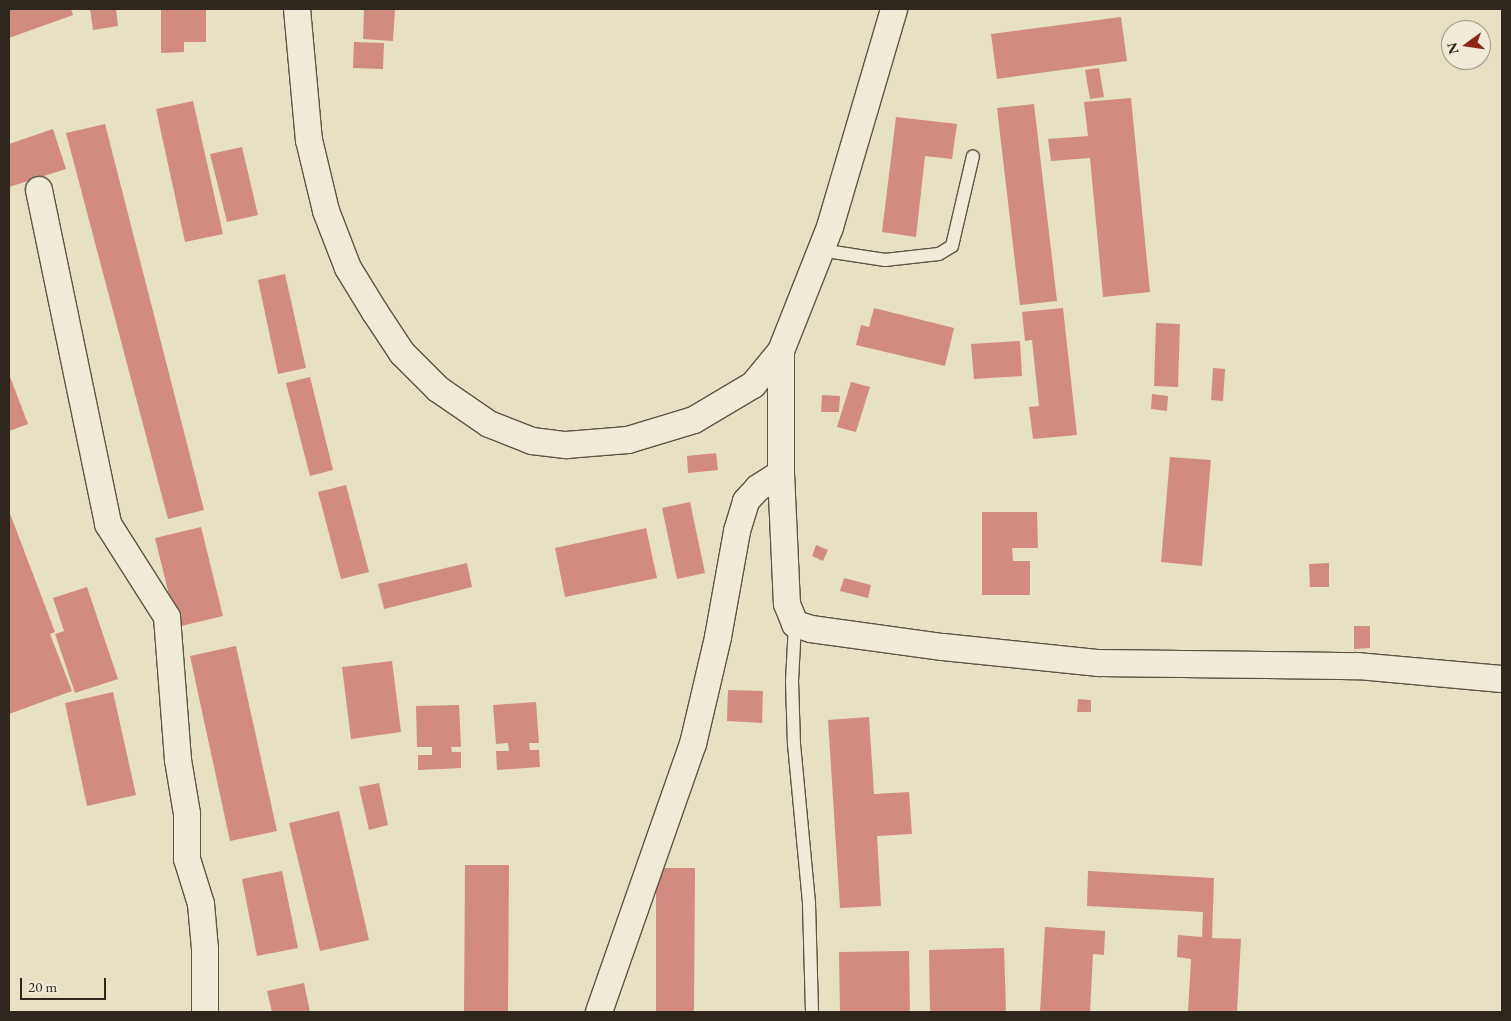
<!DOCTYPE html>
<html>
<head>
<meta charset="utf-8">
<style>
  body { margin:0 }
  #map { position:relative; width:1511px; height:1021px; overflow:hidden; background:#e8e0c4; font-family:"EB Garamond",serif }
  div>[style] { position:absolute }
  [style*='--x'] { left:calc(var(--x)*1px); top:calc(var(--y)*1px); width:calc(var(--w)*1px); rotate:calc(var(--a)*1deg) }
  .building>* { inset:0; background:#d28b81 }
  .roads { filter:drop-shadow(1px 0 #5d5447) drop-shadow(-1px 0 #5d5447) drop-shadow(0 1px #5d5447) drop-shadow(0 -1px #5d5447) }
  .service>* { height:12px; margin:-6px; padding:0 6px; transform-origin:6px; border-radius:6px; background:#f0ebd9 }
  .minor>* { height:26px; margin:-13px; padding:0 13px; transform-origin:13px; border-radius:13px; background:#f0ebd9 }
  span { translate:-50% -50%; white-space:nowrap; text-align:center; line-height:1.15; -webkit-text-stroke:4px #f0ebd9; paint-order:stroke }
  .frame { position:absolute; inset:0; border:10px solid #2f261d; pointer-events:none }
  .north { position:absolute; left:1441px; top:20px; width:50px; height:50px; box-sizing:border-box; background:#f0ebd9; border:1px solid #a39c8e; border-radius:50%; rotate:256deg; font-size:14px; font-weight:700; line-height:20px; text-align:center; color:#2f261d }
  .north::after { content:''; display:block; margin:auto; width:18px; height:22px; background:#8f2418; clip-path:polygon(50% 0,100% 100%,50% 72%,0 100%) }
  .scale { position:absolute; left:20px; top:978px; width:86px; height:22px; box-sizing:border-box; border:2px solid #2f261d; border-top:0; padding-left:6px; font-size:15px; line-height:18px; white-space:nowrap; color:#2f261d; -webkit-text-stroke:4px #f0ebd9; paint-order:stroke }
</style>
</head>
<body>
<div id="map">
  <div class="building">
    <i style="clip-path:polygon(9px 9px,71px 9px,73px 15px,9px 38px)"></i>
    <i style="clip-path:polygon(90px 9px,116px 9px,118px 26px,93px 30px)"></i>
    <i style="clip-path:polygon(161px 9px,206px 9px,206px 42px,184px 42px,184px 52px,161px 53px)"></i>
    <i style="clip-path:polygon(364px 9px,395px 9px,393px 41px,363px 39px)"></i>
    <i style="clip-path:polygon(1121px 17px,1127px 61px,997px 79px,991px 34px)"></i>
    <i style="clip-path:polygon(354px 42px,384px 43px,383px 69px,353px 68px)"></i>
    <i style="clip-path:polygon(1099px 68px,1104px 97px,1090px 99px,1085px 70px)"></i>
    <i style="clip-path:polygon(1131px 98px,1150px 292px,1103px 297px,1090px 158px,1051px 161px,1048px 139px,1088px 136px,1084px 102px)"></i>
    <i style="clip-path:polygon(193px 101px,223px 234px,185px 242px,156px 109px)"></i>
    <i style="clip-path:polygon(1034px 104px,1057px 301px,1020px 305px,997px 108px)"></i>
    <i style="clip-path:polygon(896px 117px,957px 124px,952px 159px,925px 156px,916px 237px,882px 232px)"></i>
    <i style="clip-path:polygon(105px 124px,204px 510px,168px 519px,66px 133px)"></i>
    <i style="clip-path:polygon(53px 129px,66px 169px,9px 187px,9px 144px)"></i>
    <i style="clip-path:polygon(242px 147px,258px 215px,227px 222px,210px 154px)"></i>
    <i style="clip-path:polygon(285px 274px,306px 368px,278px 374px,258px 280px)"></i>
    <i style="clip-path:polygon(874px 308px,954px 328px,945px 366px,856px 345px,861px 325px,869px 327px)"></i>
    <i style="clip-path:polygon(1063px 308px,1077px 435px,1033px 439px,1029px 407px,1039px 406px,1032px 340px,1025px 341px,1022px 312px)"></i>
    <i style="clip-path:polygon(1156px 323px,1180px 324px,1178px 387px,1154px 386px)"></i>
    <i style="clip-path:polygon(1020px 341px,1022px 376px,974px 379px,971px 344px)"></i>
    <i style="clip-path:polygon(1213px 368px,1225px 369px,1223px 401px,1211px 400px)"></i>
    <i style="clip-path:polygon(9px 374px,28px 424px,9px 431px)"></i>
    <i style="clip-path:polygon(310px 377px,333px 470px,310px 476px,286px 383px)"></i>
    <i style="clip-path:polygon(851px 382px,870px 387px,856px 432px,837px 427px)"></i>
    <i style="clip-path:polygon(1152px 394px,1168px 396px,1167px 411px,1151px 409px)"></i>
    <i style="clip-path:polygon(822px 395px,840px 396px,839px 412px,821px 412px)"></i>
    <i style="clip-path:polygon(716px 453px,718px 470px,688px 473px,687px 456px)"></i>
    <i style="clip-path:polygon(1170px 457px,1211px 460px,1202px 566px,1161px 562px)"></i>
    <i style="clip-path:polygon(346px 485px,369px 572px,341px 579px,318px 492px)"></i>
    <i style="clip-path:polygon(690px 502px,705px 573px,677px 579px,662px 508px)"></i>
    <i style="clip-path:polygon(9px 511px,55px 632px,50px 634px,72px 691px,9px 714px)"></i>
    <i style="clip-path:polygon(982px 512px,1037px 512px,1038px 548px,1012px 548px,1013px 561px,1030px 561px,1030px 595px,982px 595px)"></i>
    <i style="clip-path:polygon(201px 527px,223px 616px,177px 627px,155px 538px)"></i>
    <i style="clip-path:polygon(646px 528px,657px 578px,565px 597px,555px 548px)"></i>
    <i style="clip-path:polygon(816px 545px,828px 550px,823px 561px,812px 556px)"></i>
    <i style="clip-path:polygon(467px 563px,472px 587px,384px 609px,378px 584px)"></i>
    <i style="clip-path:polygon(1329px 563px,1329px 587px,1310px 587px,1309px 564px)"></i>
    <i style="clip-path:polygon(844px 578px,871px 585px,868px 598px,840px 591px)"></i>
    <i style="clip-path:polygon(87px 587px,118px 679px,75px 693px,55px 634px,64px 631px,53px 598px)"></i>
    <i style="clip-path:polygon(1354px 626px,1370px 626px,1370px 648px,1354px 649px)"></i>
    <i style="clip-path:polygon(236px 646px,277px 831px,230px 841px,190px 656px)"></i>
    <i style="clip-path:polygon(392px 661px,401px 732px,351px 739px,342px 667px)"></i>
    <i style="clip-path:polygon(728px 690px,763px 691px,762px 723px,727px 721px)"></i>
    <i style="clip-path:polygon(113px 692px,136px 795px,87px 806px,65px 703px)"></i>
    <i style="clip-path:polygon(1078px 699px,1091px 700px,1091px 712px,1077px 712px)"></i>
    <i style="clip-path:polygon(536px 702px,539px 743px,529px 743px,530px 750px,539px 750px,540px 767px,497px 770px,496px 751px,509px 751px,508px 743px,496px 744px,493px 705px)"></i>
    <i style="clip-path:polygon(459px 705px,461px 747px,451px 747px,452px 752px,461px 752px,461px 768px,418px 770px,418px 755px,432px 755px,432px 747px,417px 747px,416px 706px)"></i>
    <i style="clip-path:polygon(869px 717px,874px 794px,909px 792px,912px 834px,877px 836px,881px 906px,840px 908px,828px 720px)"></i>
    <i style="clip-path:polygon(379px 783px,388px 825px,369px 830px,359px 787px)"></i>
    <i style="clip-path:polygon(339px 811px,369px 940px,320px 951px,289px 823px)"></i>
    <i style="clip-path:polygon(465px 865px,509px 865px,508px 1012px,464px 1012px)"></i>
    <i style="clip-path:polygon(656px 868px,695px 868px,694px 1012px,656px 1012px)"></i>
    <i style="clip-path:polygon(282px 871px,298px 948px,257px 956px,242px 879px)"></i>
    <i style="clip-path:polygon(1088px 871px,1214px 878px,1212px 938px,1241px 939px,1237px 1012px,1188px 1012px,1191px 959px,1177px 957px,1178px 935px,1202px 937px,1203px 912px,1087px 906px)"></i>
    <i style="clip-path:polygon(1045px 927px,1105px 931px,1104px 955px,1093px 954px,1090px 1012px,1040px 1012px)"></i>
    <i style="clip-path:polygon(1004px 948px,1006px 1012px,930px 1012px,929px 950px)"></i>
    <i style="clip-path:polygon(909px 951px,910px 1012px,840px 1012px,839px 952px)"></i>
    <i style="clip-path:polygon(304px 983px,310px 1012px,272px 1012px,267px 991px)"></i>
  </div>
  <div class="roads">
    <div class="service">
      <i style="--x:820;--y:250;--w:66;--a:8.7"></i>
      <i style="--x:885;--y:260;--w:54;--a:-6.3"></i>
      <i style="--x:939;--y:254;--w:15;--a:-32"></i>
      <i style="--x:952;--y:246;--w:92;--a:-76.9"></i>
      <i style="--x:795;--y:624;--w:57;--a:93"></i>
      <i style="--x:792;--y:681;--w:63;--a:88.2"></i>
      <i style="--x:794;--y:744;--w:161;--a:84.6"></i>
      <i style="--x:809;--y:904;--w:108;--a:88.4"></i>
    </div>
    <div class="minor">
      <i style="--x:297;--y:9;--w:132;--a:84.8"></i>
      <i style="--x:309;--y:140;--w:73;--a:76.5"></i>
      <i style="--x:326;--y:211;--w:61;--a:68.9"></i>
      <i style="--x:348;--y:268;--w:52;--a:58.5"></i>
      <i style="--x:375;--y:312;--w:49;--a:56.6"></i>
      <i style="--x:402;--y:353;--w:51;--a:45"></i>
      <i style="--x:438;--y:389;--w:62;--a:34.5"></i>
      <i style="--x:489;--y:424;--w:46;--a:21.6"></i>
      <i style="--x:532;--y:441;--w:34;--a:7"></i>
      <i style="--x:566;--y:445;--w:62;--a:-4.6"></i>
      <i style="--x:628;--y:440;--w:69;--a:-16.9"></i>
      <i style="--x:694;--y:420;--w:69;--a:-30.7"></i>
      <i style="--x:753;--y:385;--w:44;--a:-50.5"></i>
      <i style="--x:781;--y:351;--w:133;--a:-68.4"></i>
      <i style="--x:830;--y:227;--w:227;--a:-73.6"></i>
      <i style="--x:39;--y:190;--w:341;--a:78.3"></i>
      <i style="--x:108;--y:524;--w:110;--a:57.6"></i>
      <i style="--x:167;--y:617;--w:143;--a:85.6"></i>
      <i style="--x:178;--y:760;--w:55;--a:80.5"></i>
      <i style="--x:187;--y:814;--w:45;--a:90"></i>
      <i style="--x:187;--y:859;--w:47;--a:72.7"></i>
      <i style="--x:201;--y:904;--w:45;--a:84.9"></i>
      <i style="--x:205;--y:949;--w:63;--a:90"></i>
      <i style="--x:781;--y:351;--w:122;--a:90"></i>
      <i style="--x:781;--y:473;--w:131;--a:87.4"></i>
      <i style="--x:787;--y:604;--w:22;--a:68"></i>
      <i style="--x:795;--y:624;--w:17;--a:17"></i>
      <i style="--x:811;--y:629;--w:133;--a:7.8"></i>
      <i style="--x:943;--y:647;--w:157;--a:5.9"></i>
      <i style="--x:1099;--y:663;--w:259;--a:0.7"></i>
      <i style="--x:1358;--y:666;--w:145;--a:5.2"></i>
      <i style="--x:599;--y:1012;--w:284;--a:-70.7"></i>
      <i style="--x:693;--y:744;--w:110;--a:-76.8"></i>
      <i style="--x:718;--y:637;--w:108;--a:-79.8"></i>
      <i style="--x:737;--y:531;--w:31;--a:-73"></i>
      <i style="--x:746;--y:501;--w:18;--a:-47"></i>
      <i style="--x:758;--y:488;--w:27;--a:-33"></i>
    </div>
  </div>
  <div class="frame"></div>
  <div class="north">N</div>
  <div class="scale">20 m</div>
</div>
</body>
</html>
